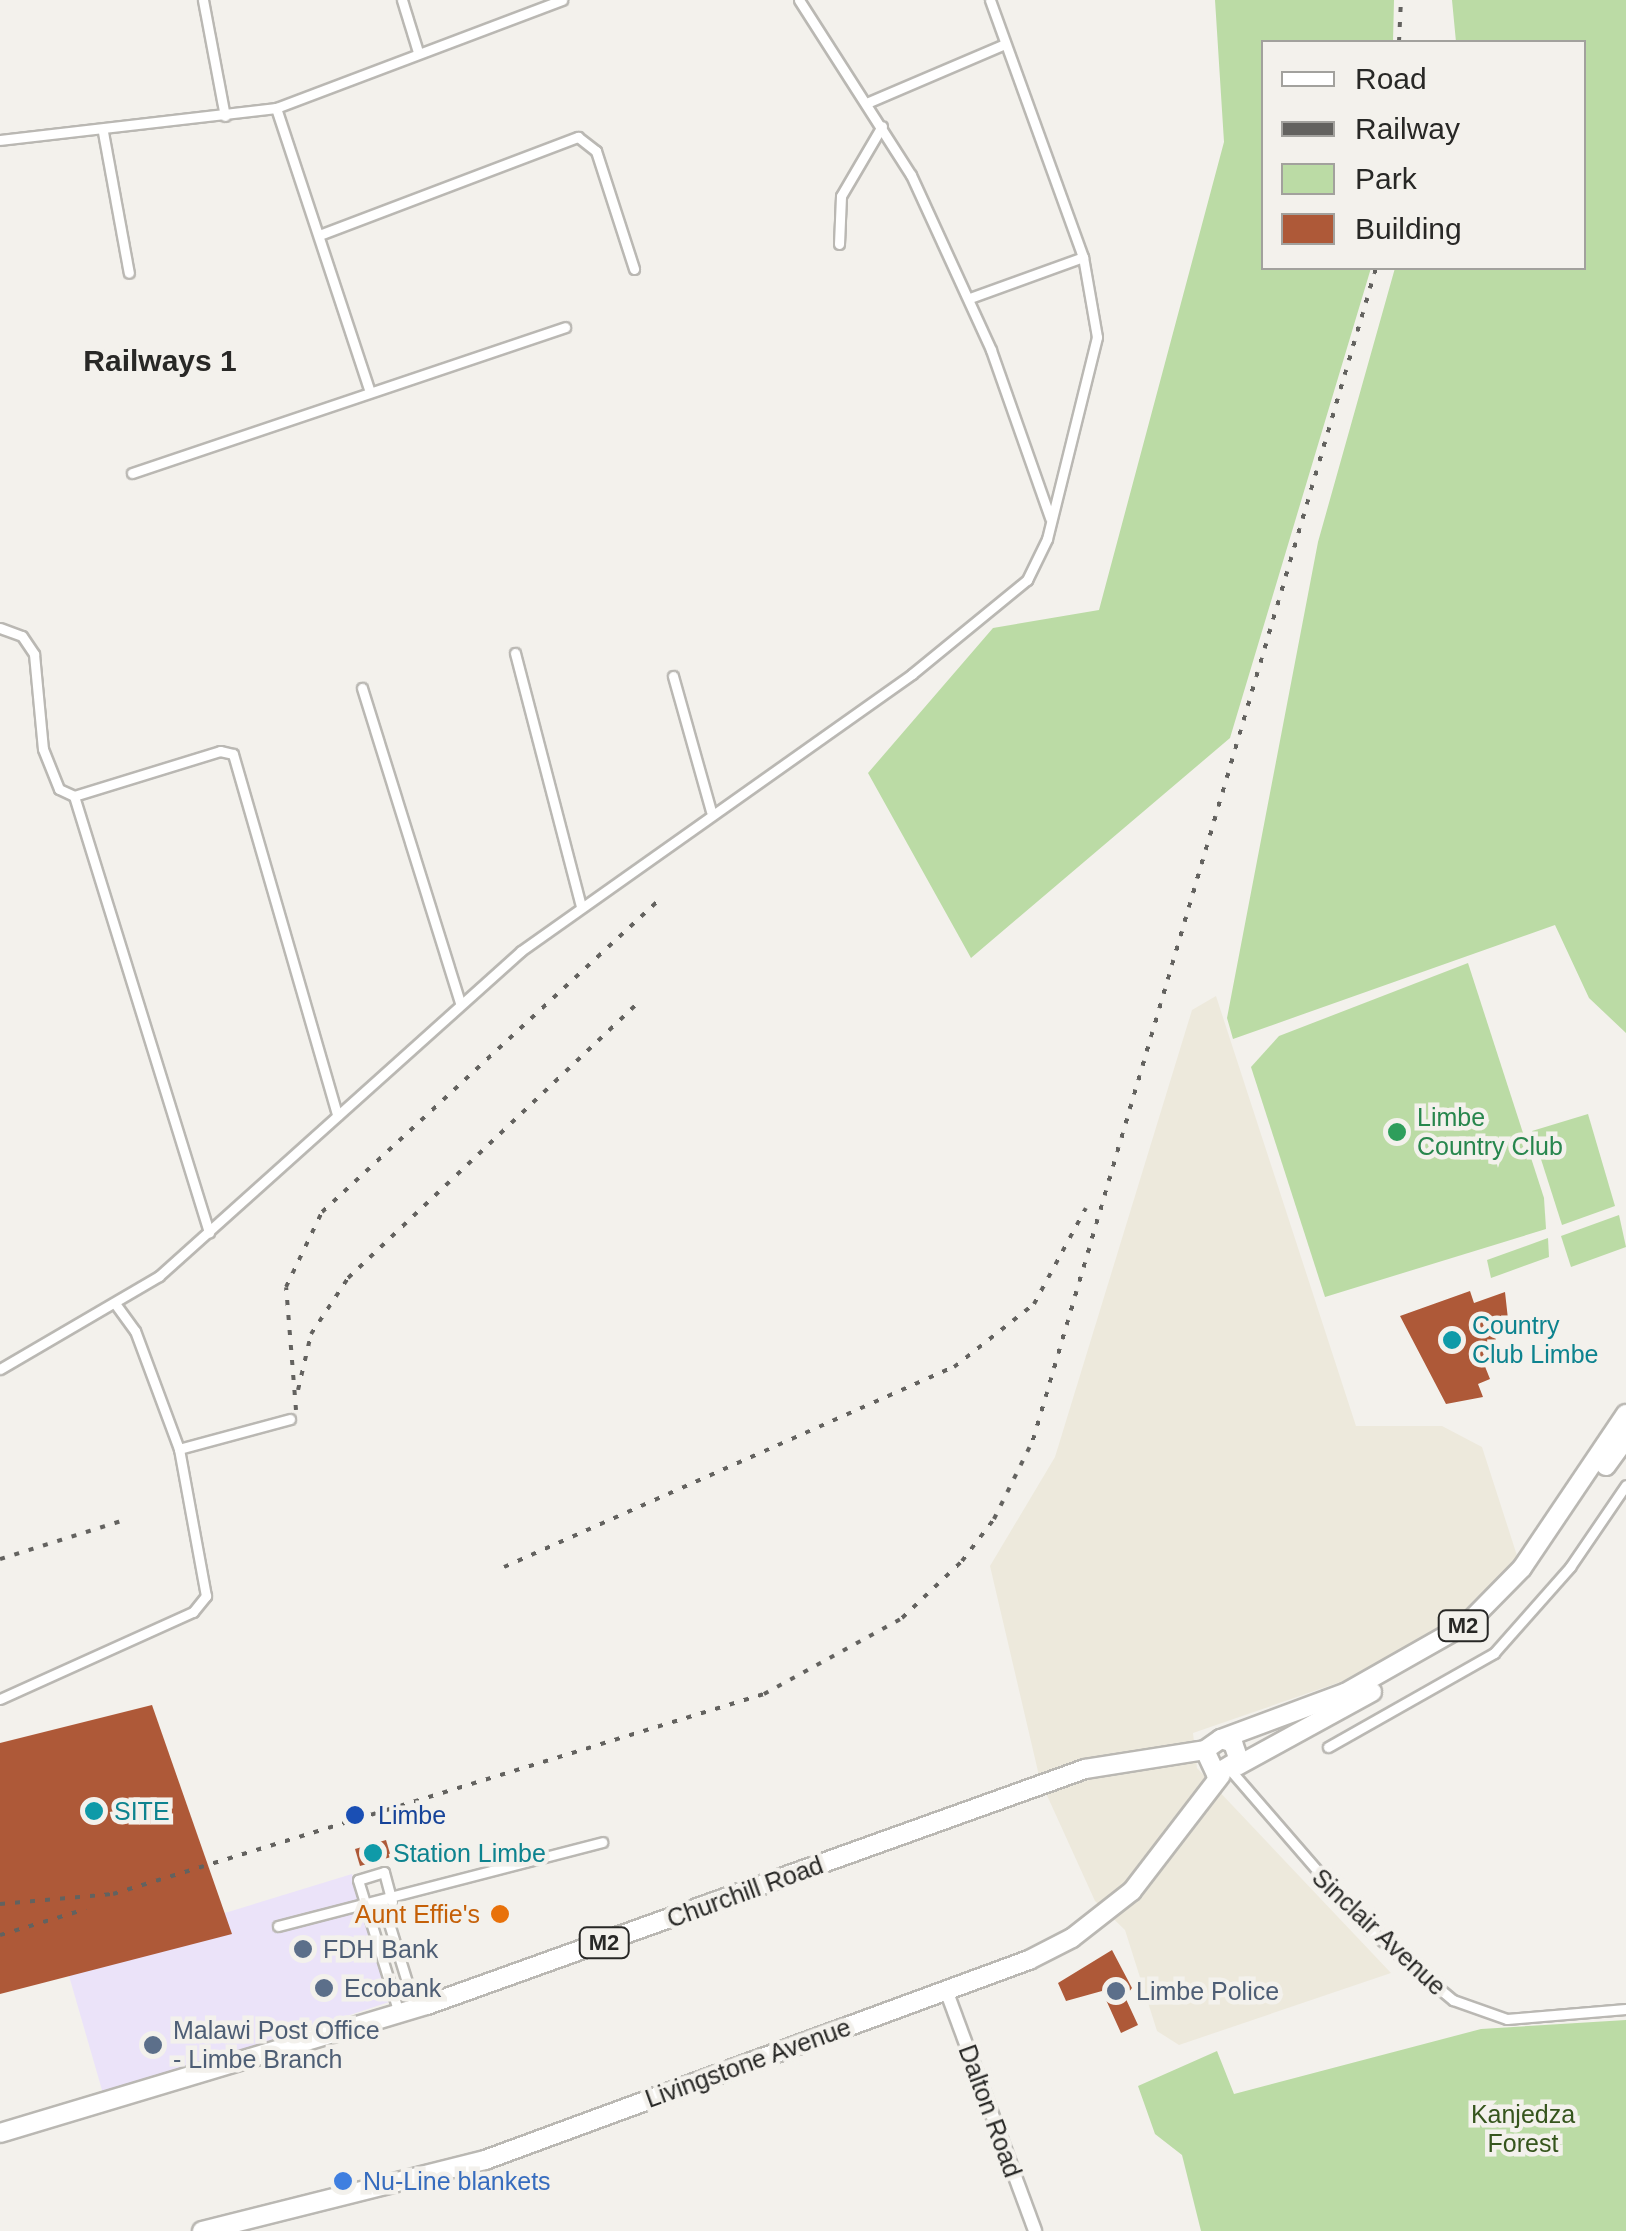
<!DOCTYPE html>
<html>
<head>
<meta charset="utf-8">
<style>
  body { margin:0 }
  #map { position:relative; width:1626px; height:2231px; overflow:hidden; background:#f3f1ec; font-family:Helvetica,sans-serif }
  div>[style] { position:absolute }
  [style*='--x'] { left:calc(var(--x)*1px); top:calc(var(--y)*1px); width:calc(var(--w)*1px); rotate:calc(var(--a)*1deg) }
  .commercial>* { inset:0; background:#ebe3f9 }
  .built>* { inset:0; background:#ede9dc }
  .green>* { inset:0; background:#bbdba5 }
  .building>* { inset:0; background:#ae5938 }
  .roads { filter:drop-shadow(2px 0 #bab8b3) drop-shadow(-2px 0 #bab8b3) drop-shadow(0 2px #bab8b3) drop-shadow(0 -2px #bab8b3) }
  .street>* { height:9px; margin:-4.5px; padding:0 4.5px; transform-origin:4.5px; border-radius:4.5px; background:#fff }
  .secondary>* { height:12px; margin:-6px; padding:0 6px; transform-origin:6px; border-radius:6px; background:#fff }
  .highway>* { height:18px; margin:-9px; padding:0 9px; transform-origin:9px; border-radius:9px; background:#fff }
  .rail>* { height:4px; margin-top:-2px; transform-origin:0; background:repeating-linear-gradient(90deg,#63625f 0 5px,transparent 0 15px) }
  .dots>* { width:28px; height:28px; translate:-50% -50%; box-sizing:border-box; border:5px solid #f3f1ec; border-radius:50% }
  span { translate:-50% -50%; white-space:nowrap; text-align:center; line-height:1.15; -webkit-text-stroke:9px #f3f1ec; paint-order:stroke }
  .shield-label span { padding:2px 8px; background:#f3f1ec; border:2px solid; border-radius:8px; -webkit-text-stroke-width:0 }
  .shield-label { font-size:22px; color:#282826; font-weight:700 }
  .leisure-label { font-size:25px; color:#27864d }
  .left { translate:0 -50%; text-align:left }
  .culture-label { font-size:25px; color:#0d838f }
  .transit-label { font-size:25px; color:#164399 }
  .street-label { font-size:25px; color:#282826 }
  .food-label { font-size:25px; color:#c56008 }
  .right { translate:-100% -50%; text-align:right }
  .service-label { font-size:25px; color:#4e5e75 }
  .park-label { font-size:25px; color:#36551d }
  .shop-label { font-size:25px; color:#366cbe }
  .quarter-label { font-size:30px; color:#282826; font-weight:700 }
  .legend { position:absolute; left:1261px; top:40px; width:325px; height:230px; box-sizing:border-box; background:#f3f1ec; border:2px solid #a2a19d; margin:0; padding:12px 18px; list-style:none; font-size:30px; color:#282826 }
  .legend li { display:flex; align-items:center; gap:20px; height:50px }
  .legend b { width:50px; border:2px solid #a2a19d }
</style>
</head>
<body>
<div id="map">
  <div class="commercial">
    <i style="clip-path:polygon(352px 1874px,392px 2001px,104px 2097px,65px 1962px)"></i>
  </div>
  <div class="built">
    <i style="clip-path:polygon(1216px 996px,1356px 1426px,1442px 1426px,1482px 1447px,1521px 1568px,1427px 1639px,1349px 1679px,1193px 1733px,1197px 1768px,1391px 1973px,1179px 2045px,1157px 2031px,1125px 1930px,1095px 1901px,1040px 1780px,990px 1566px,1055px 1457px,1192px 1010px)"></i>
  </div>
  <div class="green">
    <i style="clip-path:polygon(1215px 0,1394px 0,1393px 42px,1264px 42px,1264px 268px,1371px 268px,1230px 738px,971px 958px,868px 773px,993px 628px,1099px 610px,1224px 142px)"></i>
    <i style="clip-path:polygon(1452px 0,1626px 0,1626px 1033px,1589px 998px,1555px 925px,1233px 1039px,1227px 1018px,1318px 542px,1395px 268px,1584px 268px,1584px 42px,1456px 42px)"></i>
    <i style="clip-path:polygon(1468px 963px,1544px 1198px,1546px 1229px,1325px 1297px,1251px 1067px,1279px 1036px)"></i>
    <i style="clip-path:polygon(1588px 1114px,1615px 1206px,1562px 1225px,1532px 1131px)"></i>
    <i style="clip-path:polygon(1619px 1215px,1626px 1247px,1571px 1267px,1561px 1236px)"></i>
    <i style="clip-path:polygon(1548px 1238px,1549px 1257px,1491px 1278px,1487px 1260px)"></i>
    <i style="clip-path:polygon(1626px 2020px,1626px 2231px,1201px 2231px,1182px 2155px,1155px 2134px,1138px 2086px,1217px 2051px,1234px 2094px,1481px 2029px)"></i>
  </div>
  <div class="building">
    <i style="clip-path:polygon(1470px 1291px,1474px 1303px,1505px 1292px,1508px 1319px,1491px 1325px,1502px 1358px,1484px 1364px,1490px 1379px,1478px 1384px,1483px 1397px,1446px 1404px,1400px 1316px)"></i>
    <i style="clip-path:polygon(152px 1705px,232px 1934px,0 1994px,0 1743px)"></i>
    <i style="clip-path:polygon(386px 1840px,391px 1857px,360px 1866px,355px 1849px)"></i>
    <i style="clip-path:polygon(1112px 1950px,1132px 1988px,1125px 1997px,1138px 2025px,1121px 2033px,1102px 1991px,1066px 2001px,1058px 1983px)"></i>
  </div>
  <div class="roads">
    <div class="street">
      <i style="--x:203;--y:0;--w:118;--a:79.3"></i>
      <i style="--x:402;--y:0;--w:54;--a:72.9"></i>
      <i style="--x:799;--y:0;--w:208;--a:57.4"></i>
      <i style="--x:911;--y:175;--w:192;--a:65.4"></i>
      <i style="--x:991;--y:350;--w:178;--a:70.6"></i>
      <i style="--x:869;--y:102;--w:148;--a:-23.1"></i>
      <i style="--x:276;--y:108;--w:299;--a:71.7"></i>
      <i style="--x:103;--y:132;--w:143;--a:79.6"></i>
      <i style="--x:0;--y:140;--w:278;--a:-6.6"></i>
      <i style="--x:276;--y:108;--w:306;--a:-20.7"></i>
      <i style="--x:322;--y:234;--w:274;--a:-20.8"></i>
      <i style="--x:578;--y:137;--w:23;--a:38"></i>
      <i style="--x:596;--y:151;--w:124;--a:72.1"></i>
      <i style="--x:839;--y:244;--w:48;--a:-87.6"></i>
      <i style="--x:841;--y:196;--w:81;--a:-59.6"></i>
      <i style="--x:970;--y:298;--w:120;--a:-19.9"></i>
      <i style="--x:132;--y:473;--w:457;--a:-18.6"></i>
      <i style="--x:0;--y:628;--w:23;--a:20"></i>
      <i style="--x:22;--y:636;--w:22;--a:56"></i>
      <i style="--x:34;--y:654;--w:95;--a:84.6"></i>
      <i style="--x:43;--y:749;--w:43;--a:68.2"></i>
      <i style="--x:59;--y:789;--w:17;--a:25"></i>
      <i style="--x:74;--y:796;--w:153;--a:-17.1"></i>
      <i style="--x:220;--y:751;--w:13;--a:13"></i>
      <i style="--x:233;--y:754;--w:376;--a:73.9"></i>
      <i style="--x:515;--y:653;--w:261;--a:75.4"></i>
      <i style="--x:673;--y:676;--w:140;--a:74.3"></i>
      <i style="--x:362;--y:688;--w:329;--a:72.7"></i>
      <i style="--x:74;--y:796;--w:457;--a:72.8"></i>
      <i style="--x:0;--y:1369;--w:184;--a:-30.3"></i>
      <i style="--x:159;--y:1276;--w:486;--a:-41.9"></i>
      <i style="--x:521;--y:951;--w:479;--a:-35.3"></i>
      <i style="--x:912;--y:674;--w:149;--a:-39.3"></i>
      <i style="--x:1027;--y:580;--w:46;--a:-64"></i>
      <i style="--x:1047;--y:539;--w:208;--a:-76.1"></i>
      <i style="--x:1097;--y:337;--w:81;--a:-99.9"></i>
      <i style="--x:1083;--y:257;--w:273;--a:-109.9"></i>
      <i style="--x:179;--y:1449;--w:115;--a:-15.1"></i>
      <i style="--x:0;--y:1699;--w:212;--a:-24.3"></i>
      <i style="--x:193;--y:1612;--w:21;--a:-51"></i>
      <i style="--x:206;--y:1596;--w:149;--a:-100.4"></i>
      <i style="--x:179;--y:1449;--w:126;--a:-110.4"></i>
      <i style="--x:135;--y:1331;--w:34;--a:-126"></i>
      <i style="--x:1328;--y:1747;--w:191;--a:-29.5"></i>
      <i style="--x:1494;--y:1653;--w:115;--a:-48.5"></i>
      <i style="--x:1570;--y:1567;--w:99;--a:-55.7"></i>
      <i style="--x:1232;--y:1772;--w:208;--a:49.1"></i>
      <i style="--x:1368;--y:1929;--w:111;--a:39.9"></i>
      <i style="--x:1453;--y:2000;--w:57;--a:19.4"></i>
      <i style="--x:1507;--y:2019;--w:119;--a:-4.8"></i>
      <i style="--x:392;--y:1902;--w:31;--a:-105"></i>
      <i style="--x:384;--y:1872;--w:27;--a:163"></i>
      <i style="--x:358;--y:1880;--w:139;--a:72.9"></i>
      <i style="--x:383;--y:1904;--w:109;--a:72.9"></i>
      <i style="--x:278;--y:1926;--w:335;--a:-14.5"></i>
    </div>
    <div class="secondary">
      <i style="--x:946;--y:1990;--w:257;--a:69.7"></i>
    </div>
    <div class="highway">
      <i style="--x:1606;--y:1466;--w:34;--a:-54"></i>
      <i style="--x:1221;--y:1739;--w:132;--a:-20.4"></i>
      <i style="--x:1345;--y:1693;--w:142;--a:-29.6"></i>
      <i style="--x:1468;--y:1623;--w:77;--a:-45.5"></i>
      <i style="--x:1522;--y:1568;--w:186;--a:-56"></i>
      <i style="--x:1237;--y:1766;--w:154;--a:-28.7"></i>
      <i style="--x:0;--y:2133;--w:446;--a:-16.7"></i>
      <i style="--x:427;--y:2005;--w:699;--a:-19.73"></i>
      <i style="--x:1085;--y:1769;--w:121;--a:-9"></i>
      <i style="--x:1205;--y:1750;--w:19;--a:-35"></i>
      <i style="--x:1221;--y:1739;--w:13;--a:18"></i>
      <i style="--x:1233;--y:1743;--w:18;--a:71"></i>
      <i style="--x:1239;--y:1760;--w:27;--a:149"></i>
      <i style="--x:1216;--y:1774;--w:26;--a:-115"></i>
      <i style="--x:202;--y:2231;--w:292;--a:-14.1"></i>
      <i style="--x:485;--y:2160;--w:580;--a:-20.19"></i>
      <i style="--x:1029;--y:1960;--w:48;--a:-27.1"></i>
      <i style="--x:1072;--y:1938;--w:76;--a:-38.1"></i>
      <i style="--x:1132;--y:1891;--w:146;--a:-52.5"></i>
    </div>
  </div>
  <div class="rail">
    <i style="--x:1399;--y:42;--w:42;--a:-87.3"></i>
    <i style="--x:298;--y:1390;--w:57;--a:-76.9"></i>
    <i style="--x:311;--y:1334;--w:67;--a:-56.5"></i>
    <i style="--x:348;--y:1278;--w:398;--a:-43.5"></i>
    <i style="--x:296;--y:1410;--w:123;--a:-94.6"></i>
    <i style="--x:286;--y:1287;--w:83;--a:-64.4"></i>
    <i style="--x:322;--y:1212;--w:461;--a:-42.8"></i>
    <i style="--x:0;--y:1559;--w:127;--a:-17.4"></i>
    <i style="--x:504;--y:1567;--w:492;--a:-24"></i>
    <i style="--x:954;--y:1367;--w:102;--a:-38.2"></i>
    <i style="--x:1034;--y:1304;--w:109;--a:-61.6"></i>
    <i style="--x:0;--y:1904;--w:113;--a:-5.1"></i>
    <i style="--x:113;--y:1894;--w:681;--a:-17.08"></i>
    <i style="--x:764;--y:1694;--w:158;--a:-28.8"></i>
    <i style="--x:902;--y:1618;--w:83;--a:-43.5"></i>
    <i style="--x:962;--y:1561;--w:53;--a:-52.7"></i>
    <i style="--x:994;--y:1519;--w:88;--a:-63.7"></i>
    <i style="--x:1033;--y:1440;--w:1221;--a:-73.69"></i>
    <i style="--x:0;--y:1935;--w:90;--a:-16.8"></i>
  </div>
  <div class="dots">
    <i style="left:1397px;top:1132px;background:#2e9e5b"></i>
    <i style="left:1452px;top:1340px;background:#0f9aa8"></i>
    <i style="left:94px;top:1811px;background:#0f9aa8"></i>
    <i style="left:355px;top:1815px;background:#1a4fb4"></i>
    <i style="left:373px;top:1853px;background:#0f9aa8"></i>
    <i style="left:500px;top:1914px;background:#e8710a"></i>
    <i style="left:303px;top:1949px;background:#5c6f8a"></i>
    <i style="left:324px;top:1988px;background:#5c6f8a"></i>
    <i style="left:1116px;top:1991px;background:#5c6f8a"></i>
    <i style="left:153px;top:2045px;background:#5c6f8a"></i>
    <i style="left:343px;top:2181px;background:#3f7fe0"></i>
  </div>
  <div class="shield-label">
    <span style="left:1463px;top:1626px">M2</span>
    <span style="left:604px;top:1943px">M2</span>
  </div>
  <div class="leisure-label">
    <span class="left" style="left:1417px;top:1132px">Limbe<br>Country Club</span>
  </div>
  <div class="culture-label">
    <span class="left" style="left:1472px;top:1340px">Country<br>Club Limbe</span>
    <span class="left" style="left:114px;top:1811px">SITE</span>
    <span class="left" style="left:393px;top:1853px">Station Limbe</span>
  </div>
  <div class="transit-label">
    <span class="left" style="left:378px;top:1815px">Limbe</span>
  </div>
  <div class="street-label">
    <span style="left:745px;top:1892px;rotate:-20deg">Churchill Road</span>
    <span style="left:1379px;top:1932px;rotate:43deg">Sinclair Avenue</span>
    <span style="left:748px;top:2063px;rotate:-20deg">Livingstone Avenue</span>
    <span style="left:990px;top:2111px;rotate:70deg">Dalton Road</span>
  </div>
  <div class="food-label">
    <span class="right" style="left:480px;top:1914px">Aunt Effie's</span>
  </div>
  <div class="service-label">
    <span class="left" style="left:323px;top:1949px">FDH Bank</span>
    <span class="left" style="left:344px;top:1988px">Ecobank</span>
    <span class="left" style="left:1136px;top:1991px">Limbe Police</span>
    <span class="left" style="left:173px;top:2045px">Malawi Post Office<br>- Limbe Branch</span>
  </div>
  <div class="park-label">
    <span style="left:1523px;top:2129px">Kanjedza<br>Forest</span>
  </div>
  <div class="shop-label">
    <span class="left" style="left:363px;top:2181px">Nu-Line blankets</span>
  </div>
  <div class="quarter-label">
    <span style="left:160px;top:361px">Railways 1</span>
  </div>
  <ul class="legend">
  <li><b style="height:12px;background:#fff"></b>Road</li>
  <li><b style="height:12px;background:#63625f"></b>Railway</li>
  <li><b style="height:28px;background:#bbdba5"></b>Park</li>
  <li><b style="height:28px;background:#ae5938"></b>Building</li>
  </ul>
</div>
</body>
</html>
